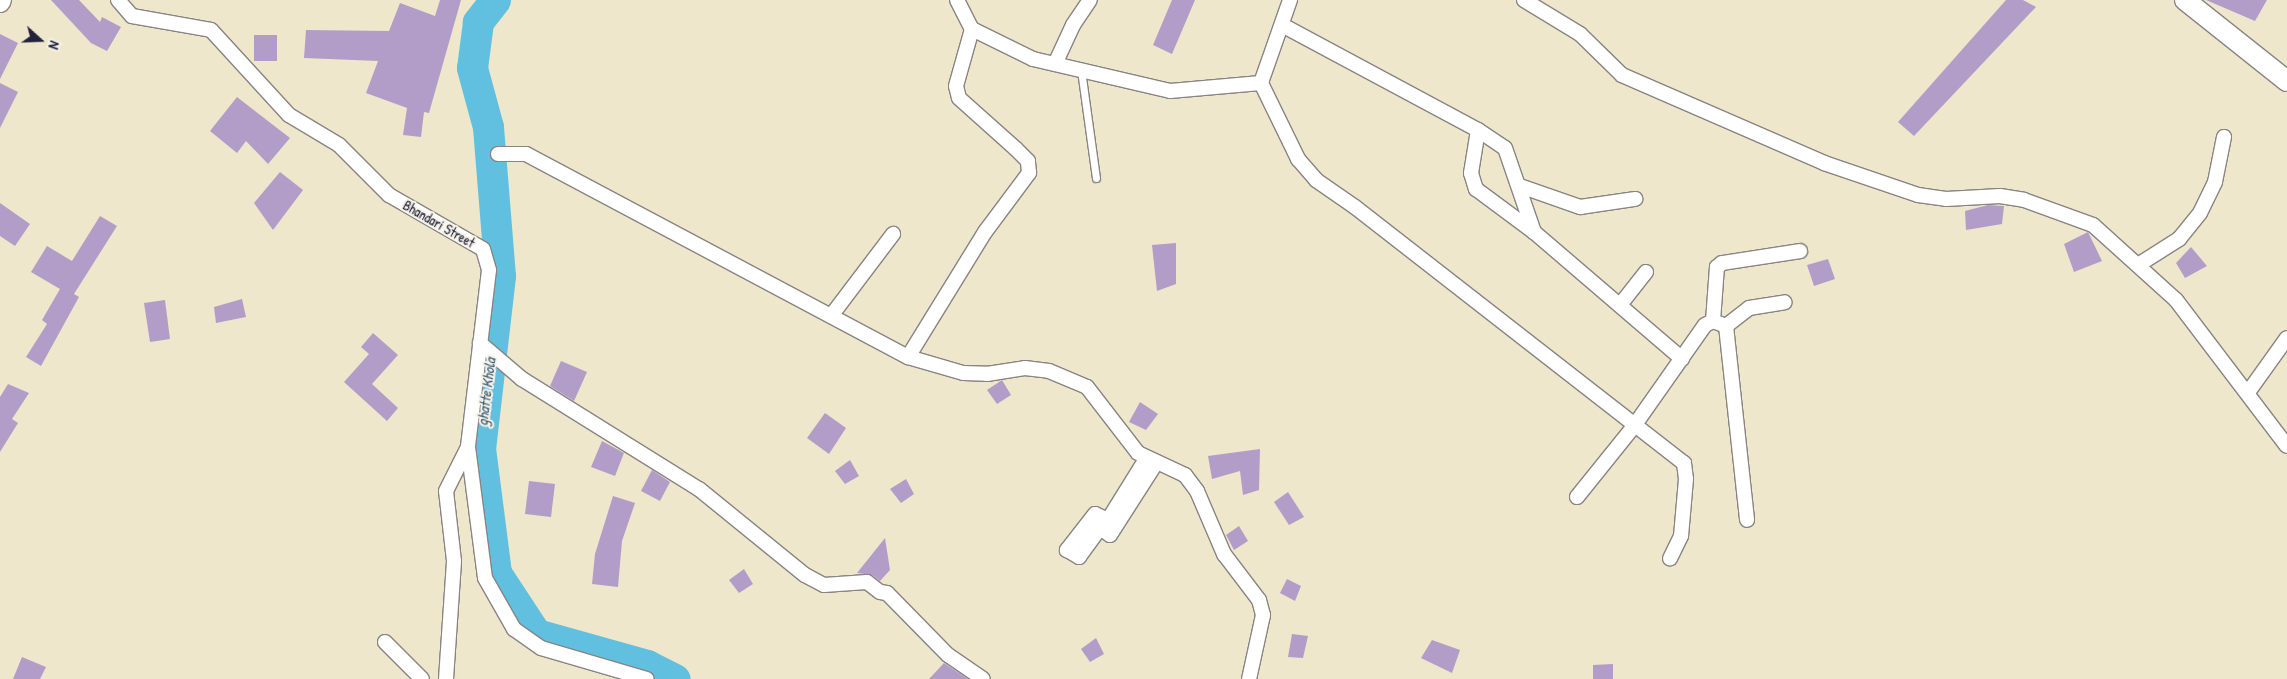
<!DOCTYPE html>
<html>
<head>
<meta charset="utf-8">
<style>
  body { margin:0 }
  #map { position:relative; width:2287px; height:679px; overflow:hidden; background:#eee7cb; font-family:"Patrick Hand",sans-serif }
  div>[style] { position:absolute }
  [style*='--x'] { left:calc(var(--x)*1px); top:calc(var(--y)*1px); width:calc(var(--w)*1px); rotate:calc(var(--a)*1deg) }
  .river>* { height:31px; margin:-15.5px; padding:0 15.5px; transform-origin:15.5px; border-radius:15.5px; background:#61c0df }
  .building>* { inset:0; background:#b29dc9 }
  .roads { filter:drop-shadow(1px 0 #888483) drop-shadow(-1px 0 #888483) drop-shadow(0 1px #888483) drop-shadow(0 -1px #888483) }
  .lane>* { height:7px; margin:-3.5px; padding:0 3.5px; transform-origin:3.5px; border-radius:3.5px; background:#fff }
  .street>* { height:14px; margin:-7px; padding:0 7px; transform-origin:7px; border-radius:7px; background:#fff }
  .secondary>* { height:20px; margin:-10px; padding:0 10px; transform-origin:10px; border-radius:10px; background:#fff }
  span { translate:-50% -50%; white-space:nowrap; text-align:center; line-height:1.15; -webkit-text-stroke:4px #f7f3e8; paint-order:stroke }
  .street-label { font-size:14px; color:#22223b }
  .water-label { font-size:15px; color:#385974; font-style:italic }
  .north { position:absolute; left:15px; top:15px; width:50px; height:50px; -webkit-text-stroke:4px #f7f3e8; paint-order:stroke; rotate:110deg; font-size:14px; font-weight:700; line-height:20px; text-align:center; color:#22223b }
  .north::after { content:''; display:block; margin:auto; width:18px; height:22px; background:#22223b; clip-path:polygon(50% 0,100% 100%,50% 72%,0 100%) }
</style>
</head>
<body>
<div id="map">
  <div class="river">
    <i style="--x:495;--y:0;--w:28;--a:128"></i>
    <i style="--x:478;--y:22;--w:46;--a:97.4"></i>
    <i style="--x:472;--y:68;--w:61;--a:74.8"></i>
    <i style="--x:488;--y:127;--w:149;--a:85.4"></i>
    <i style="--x:500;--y:276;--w:173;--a:96.6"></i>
    <i style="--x:480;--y:448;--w:126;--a:82.7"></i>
    <i style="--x:496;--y:573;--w:73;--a:56.7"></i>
    <i style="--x:536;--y:634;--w:115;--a:15.6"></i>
    <i style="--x:647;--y:665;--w:31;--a:27"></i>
  </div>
  <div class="building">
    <i style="clip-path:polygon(51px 0,79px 0,100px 22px,102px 17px,121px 27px,107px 51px,91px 43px)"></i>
    <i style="clip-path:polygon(440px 0,461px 0,429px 113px,424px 112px,421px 137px,403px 135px,407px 108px,366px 93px,378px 61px,304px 58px,306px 30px,389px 31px,400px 3px,435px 16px)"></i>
    <i style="clip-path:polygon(1172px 0,1195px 0,1172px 54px,1153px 45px)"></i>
    <i style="clip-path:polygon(2006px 0,2023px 0,2036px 7px,1914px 136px,1898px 122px)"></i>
    <i style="clip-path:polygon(2206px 0,2267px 0,2255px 21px)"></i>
    <i style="clip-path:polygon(0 34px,18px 43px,0 79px)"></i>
    <i style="clip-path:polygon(254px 35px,277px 35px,277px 61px,254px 61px)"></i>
    <i style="clip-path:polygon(0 83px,18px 92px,0 128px)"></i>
    <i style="clip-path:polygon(237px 97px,290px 138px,268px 164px,246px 141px,237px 153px,210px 131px)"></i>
    <i style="clip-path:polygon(280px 172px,303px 190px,273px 230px,254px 203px)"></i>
    <i style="clip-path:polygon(0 203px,30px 224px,15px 246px,0 236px)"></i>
    <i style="clip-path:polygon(1988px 205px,2004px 206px,2002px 224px,1966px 230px,1965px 211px)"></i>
    <i style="clip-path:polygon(100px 216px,117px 226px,74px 294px,79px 297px,41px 366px,26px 357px,47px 324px,42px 320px,60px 289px,31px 272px,47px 246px,72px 261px)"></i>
    <i style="clip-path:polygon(2088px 232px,2102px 261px,2074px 272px,2064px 244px)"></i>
    <i style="clip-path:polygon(1176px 243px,1176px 284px,1157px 291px,1152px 245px)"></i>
    <i style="clip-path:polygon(2191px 247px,2207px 266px,2185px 278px,2176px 263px)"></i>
    <i style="clip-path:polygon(1828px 259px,1835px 279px,1814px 286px,1807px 265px)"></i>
    <i style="clip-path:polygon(242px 299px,246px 317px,216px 323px,214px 307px)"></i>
    <i style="clip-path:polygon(165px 300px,170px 339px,150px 342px,144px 303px)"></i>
    <i style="clip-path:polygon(373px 333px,398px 355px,372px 384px,398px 408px,387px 421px,344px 382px,369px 354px,361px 347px)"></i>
    <i style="clip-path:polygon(561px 361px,587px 372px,574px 401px,550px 386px)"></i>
    <i style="clip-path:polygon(1002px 380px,1011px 395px,997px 404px,987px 390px)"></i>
    <i style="clip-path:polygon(8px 384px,29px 393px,12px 419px,18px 423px,0 452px,0 397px)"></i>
    <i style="clip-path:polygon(1140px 402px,1158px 414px,1146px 430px,1129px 422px)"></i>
    <i style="clip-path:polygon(825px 413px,846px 428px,829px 454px,807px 438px)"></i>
    <i style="clip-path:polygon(602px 441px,624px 453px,615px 476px,591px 467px)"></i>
    <i style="clip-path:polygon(1260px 449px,1259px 490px,1243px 495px,1240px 471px,1212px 479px,1208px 456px)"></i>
    <i style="clip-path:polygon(850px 460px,859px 476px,845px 484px,835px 471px)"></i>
    <i style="clip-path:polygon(652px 470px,670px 482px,660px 501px,641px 491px)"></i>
    <i style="clip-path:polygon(906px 479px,914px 494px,901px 503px,890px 489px)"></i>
    <i style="clip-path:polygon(529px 481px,555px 484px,551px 517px,525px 514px)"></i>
    <i style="clip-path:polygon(1288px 492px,1304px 517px,1289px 525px,1274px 502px)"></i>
    <i style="clip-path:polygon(613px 496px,635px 503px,622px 541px,618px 587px,592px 584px,595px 554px)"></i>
    <i style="clip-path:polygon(1239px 526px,1248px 541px,1234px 550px,1226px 535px)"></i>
    <i style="clip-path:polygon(885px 538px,890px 570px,880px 581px,872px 575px,857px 573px)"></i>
    <i style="clip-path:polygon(744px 569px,753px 584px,739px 593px,729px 580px)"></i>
    <i style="clip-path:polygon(1287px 579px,1301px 586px,1295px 601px,1280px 593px)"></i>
    <i style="clip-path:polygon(1292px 634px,1308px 636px,1303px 658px,1288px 657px)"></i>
    <i style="clip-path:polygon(1096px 638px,1104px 654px,1090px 662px,1081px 649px)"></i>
    <i style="clip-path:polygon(1432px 640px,1460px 650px,1452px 673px,1421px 658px)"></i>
    <i style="clip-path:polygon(22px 657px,46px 667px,40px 679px,13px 679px)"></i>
    <i style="clip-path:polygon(944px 663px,968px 679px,929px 679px)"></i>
    <i style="clip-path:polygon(1613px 664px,1613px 679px,1593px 679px,1593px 665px)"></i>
  </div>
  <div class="roads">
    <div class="lane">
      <i style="--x:1081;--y:70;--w:109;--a:82.1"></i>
    </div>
    <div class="street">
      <i style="--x:118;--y:0;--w:21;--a:49"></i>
      <i style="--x:132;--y:16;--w:80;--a:10"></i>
      <i style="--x:211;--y:30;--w:115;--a:47.5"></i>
      <i style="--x:289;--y:115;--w:58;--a:31"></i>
      <i style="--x:339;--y:145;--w:71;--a:45"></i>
      <i style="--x:389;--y:195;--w:108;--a:29.9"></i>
      <i style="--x:483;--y:249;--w:22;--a:74"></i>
      <i style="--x:489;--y:270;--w:178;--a:96.8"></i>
      <i style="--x:468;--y:447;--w:132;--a:82.6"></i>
      <i style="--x:485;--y:578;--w:59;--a:60.4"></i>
      <i style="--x:514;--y:629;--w:33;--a:35"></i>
      <i style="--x:541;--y:648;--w:110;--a:16.3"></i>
      <i style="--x:957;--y:0;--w:33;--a:63"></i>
      <i style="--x:972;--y:29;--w:68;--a:26.2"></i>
      <i style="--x:1033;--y:59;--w:141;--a:13.1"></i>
      <i style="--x:1170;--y:91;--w:91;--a:-5"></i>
      <i style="--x:1290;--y:0;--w:88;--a:109.3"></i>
      <i style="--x:1261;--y:83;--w:85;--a:64"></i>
      <i style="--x:1298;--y:159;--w:28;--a:49"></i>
      <i style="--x:1316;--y:180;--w:47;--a:34.7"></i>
      <i style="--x:1355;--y:207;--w:417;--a:37.9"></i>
      <i style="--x:1684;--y:463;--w:16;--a:83"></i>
      <i style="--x:1686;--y:479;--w:57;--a:95"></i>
      <i style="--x:1681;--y:536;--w:25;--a:116"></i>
      <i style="--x:1524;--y:0;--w:66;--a:31.3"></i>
      <i style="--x:1580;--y:34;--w:59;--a:44.3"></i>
      <i style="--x:1622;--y:75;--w:220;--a:23.5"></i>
      <i style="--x:1824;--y:163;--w:99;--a:18.8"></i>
      <i style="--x:1918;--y:195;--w:28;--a:8"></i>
      <i style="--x:1946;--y:199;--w:54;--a:-3.2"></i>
      <i style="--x:2000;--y:196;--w:24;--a:9"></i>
      <i style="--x:2024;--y:200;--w:73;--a:19.9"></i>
      <i style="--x:2093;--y:225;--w:112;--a:42.1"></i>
      <i style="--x:2176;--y:300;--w:183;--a:52.8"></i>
      <i style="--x:1282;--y:25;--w:222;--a:28.2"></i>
      <i style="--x:1478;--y:130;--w:32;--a:34"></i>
      <i style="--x:1505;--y:148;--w:89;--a:71"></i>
      <i style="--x:1055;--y:64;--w:43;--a:-65.2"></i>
      <i style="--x:1073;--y:25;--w:30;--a:-56"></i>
      <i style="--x:1478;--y:130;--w:44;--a:99.2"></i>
      <i style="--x:1471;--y:173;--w:17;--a:73"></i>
      <i style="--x:1476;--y:189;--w:72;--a:36.6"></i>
      <i style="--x:1534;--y:232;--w:195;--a:40.6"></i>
      <i style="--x:498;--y:154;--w:28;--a:0"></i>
      <i style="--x:526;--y:154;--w:433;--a:28"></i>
      <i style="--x:908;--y:357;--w:57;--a:16.2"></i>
      <i style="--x:963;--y:373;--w:24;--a:2"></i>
      <i style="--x:987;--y:374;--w:38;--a:-9"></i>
      <i style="--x:1025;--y:368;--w:24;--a:7"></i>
      <i style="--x:1049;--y:371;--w:41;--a:22.8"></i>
      <i style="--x:1087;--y:387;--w:83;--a:52.3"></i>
      <i style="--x:1138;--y:453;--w:52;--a:25.1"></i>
      <i style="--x:1185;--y:475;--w:20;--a:53"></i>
      <i style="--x:1197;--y:491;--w:69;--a:66.8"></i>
      <i style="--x:1224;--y:554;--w:58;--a:52.7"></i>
      <i style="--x:1259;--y:600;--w:16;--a:75"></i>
      <i style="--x:1263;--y:615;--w:66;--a:102.3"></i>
      <i style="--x:1520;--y:186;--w:64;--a:19.3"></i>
      <i style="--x:1580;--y:207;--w:56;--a:-8.3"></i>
      <i style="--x:2138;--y:265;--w:49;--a:-32.4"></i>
      <i style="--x:2179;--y:239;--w:33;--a:-51"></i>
      <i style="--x:2200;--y:213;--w:34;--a:-64"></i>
      <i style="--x:2215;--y:182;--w:46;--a:-78.7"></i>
      <i style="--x:1620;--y:305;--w:42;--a:-51.8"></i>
      <i style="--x:831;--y:316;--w:103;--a:-52.9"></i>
      <i style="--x:1713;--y:321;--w:54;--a:-85.8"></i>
      <i style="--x:1717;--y:267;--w:6;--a:-39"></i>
      <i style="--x:1722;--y:263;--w:79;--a:-8.7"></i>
      <i style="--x:1726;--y:326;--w:195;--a:83.8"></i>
      <i style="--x:1726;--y:326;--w:29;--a:-38"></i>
      <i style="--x:1749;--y:308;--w:36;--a:-9"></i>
      <i style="--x:480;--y:343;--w:55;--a:40.6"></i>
      <i style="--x:522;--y:379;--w:208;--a:31.9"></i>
      <i style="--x:699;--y:489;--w:136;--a:39.1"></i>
      <i style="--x:805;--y:575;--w:21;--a:28"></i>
      <i style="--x:824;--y:585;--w:43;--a:-4"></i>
      <i style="--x:867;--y:582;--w:16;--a:38"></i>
      <i style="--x:880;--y:592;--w:7;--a:8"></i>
      <i style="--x:887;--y:593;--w:87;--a:45.5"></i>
      <i style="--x:948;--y:655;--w:42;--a:34.4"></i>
      <i style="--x:908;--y:357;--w:147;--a:-58.4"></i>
      <i style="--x:985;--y:232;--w:74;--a:-53.3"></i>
      <i style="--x:1029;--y:173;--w:12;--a:-95"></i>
      <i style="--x:1028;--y:161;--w:17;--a:-135"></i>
      <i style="--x:1016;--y:149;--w:76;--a:-138.2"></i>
      <i style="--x:959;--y:98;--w:12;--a:-104"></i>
      <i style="--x:956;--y:86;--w:59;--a:-74.3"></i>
      <i style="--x:2249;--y:391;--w:65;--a:-54.4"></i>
      <i style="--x:1146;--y:459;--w:72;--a:121.9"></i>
      <i style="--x:1108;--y:520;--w:14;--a:-155"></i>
      <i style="--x:1095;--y:514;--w:46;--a:127.9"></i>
      <i style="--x:1067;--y:550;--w:14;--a:30"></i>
      <i style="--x:1079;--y:557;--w:36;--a:-54"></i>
      <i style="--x:1100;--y:528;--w:12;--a:35"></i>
      <i style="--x:1110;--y:535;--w:85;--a:-57.4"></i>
      <i style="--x:1577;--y:497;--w:91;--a:-51.2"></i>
      <i style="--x:1634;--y:426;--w:123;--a:-54.9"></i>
      <i style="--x:1705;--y:325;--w:9;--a:-27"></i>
      <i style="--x:1713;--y:321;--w:14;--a:21"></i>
      <i style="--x:385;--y:642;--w:52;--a:45"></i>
      <i style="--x:446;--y:679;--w:118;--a:-86.1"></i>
      <i style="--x:454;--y:561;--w:70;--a:-96.5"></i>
      <i style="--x:446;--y:491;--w:49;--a:-63.4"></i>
    </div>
    <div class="secondary">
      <i style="--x:2185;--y:0;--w:130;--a:38.5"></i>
      <i style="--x:0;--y:2;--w:2;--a:-63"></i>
    </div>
  </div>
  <div class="street-label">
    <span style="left:439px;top:224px;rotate:30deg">Bhandari Street</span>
  </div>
  <div class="water-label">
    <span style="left:486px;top:392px;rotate:-83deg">ghatte Khola</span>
  </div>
  <div class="north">N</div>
</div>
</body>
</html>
